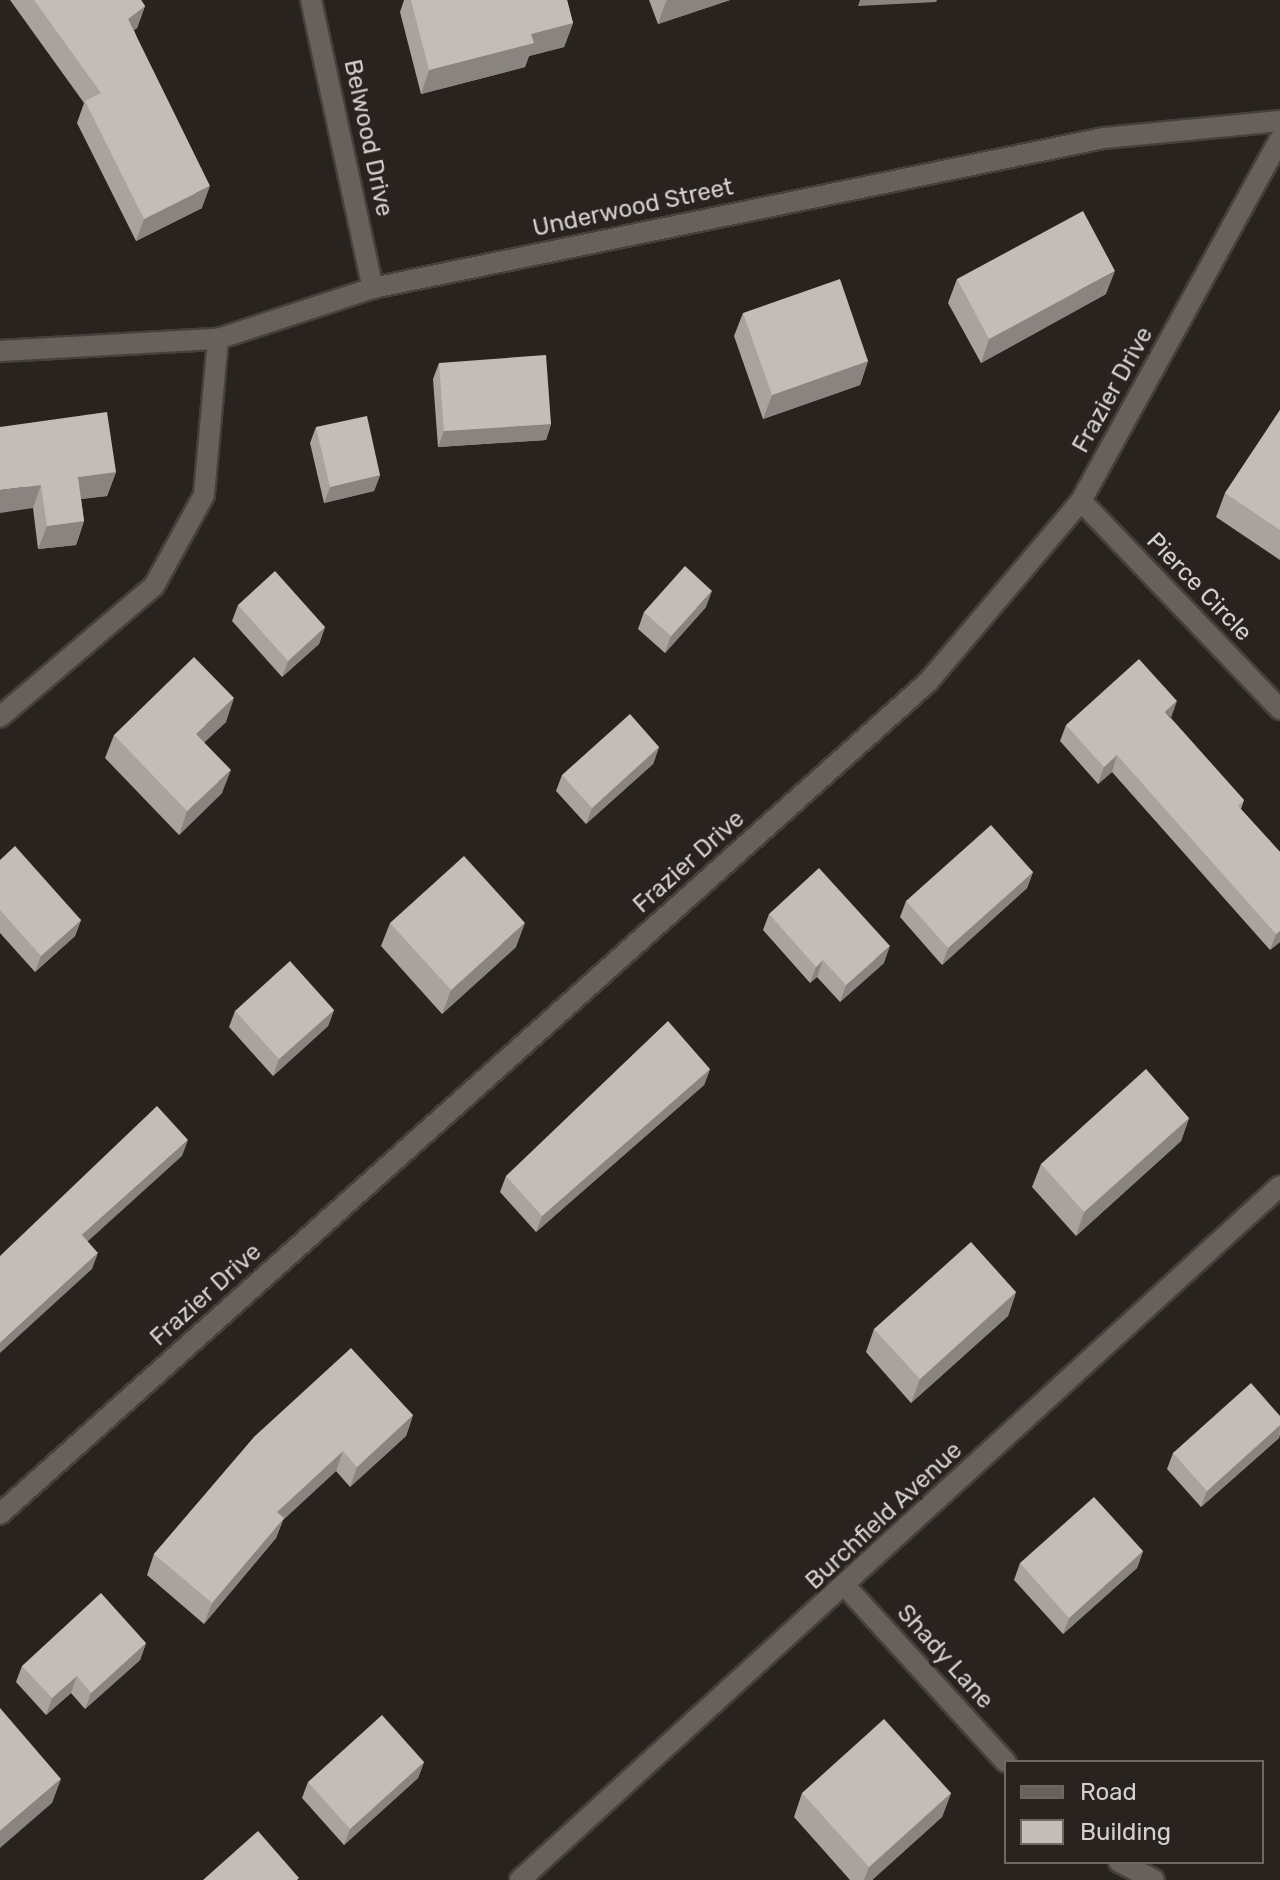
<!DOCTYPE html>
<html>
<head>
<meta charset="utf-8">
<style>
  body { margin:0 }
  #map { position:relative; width:1280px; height:1880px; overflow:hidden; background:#29231f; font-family:Rubik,sans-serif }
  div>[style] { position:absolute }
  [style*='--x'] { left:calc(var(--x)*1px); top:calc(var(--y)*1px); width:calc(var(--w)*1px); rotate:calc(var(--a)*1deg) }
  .roads { filter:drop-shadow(2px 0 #45403c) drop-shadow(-2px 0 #45403c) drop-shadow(0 2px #45403c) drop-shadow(0 -2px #45403c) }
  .minor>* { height:20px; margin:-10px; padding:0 10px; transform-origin:10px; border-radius:10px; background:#67605b }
  .wall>* { inset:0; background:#a9a29d }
  .shaded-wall>* { inset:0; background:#898480 }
  .building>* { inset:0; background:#c4bcb7 }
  span { translate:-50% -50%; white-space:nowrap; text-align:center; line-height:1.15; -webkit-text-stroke:8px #29231f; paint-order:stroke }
  .street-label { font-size:24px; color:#d5d0ce }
  .legend { position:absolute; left:1004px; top:1760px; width:260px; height:104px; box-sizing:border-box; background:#29231f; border:2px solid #6e6865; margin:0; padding:10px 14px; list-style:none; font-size:24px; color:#d5d0ce }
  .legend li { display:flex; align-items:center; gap:16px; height:40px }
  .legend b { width:40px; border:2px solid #6e6865 }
</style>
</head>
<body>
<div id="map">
  <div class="roads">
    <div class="minor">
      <i style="--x:311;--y:0;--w:295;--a:77.9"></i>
      <i style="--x:0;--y:351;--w:218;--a:-3.2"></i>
      <i style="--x:218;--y:339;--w:163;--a:-18.2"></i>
      <i style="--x:373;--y:288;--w:746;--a:-11.6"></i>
      <i style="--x:1104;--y:138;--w:177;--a:-5.5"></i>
      <i style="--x:1081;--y:501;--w:288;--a:46.3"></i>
      <i style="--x:0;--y:717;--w:202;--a:-40.4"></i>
      <i style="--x:154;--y:586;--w:104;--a:-61.2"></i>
      <i style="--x:204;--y:495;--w:157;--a:-84.9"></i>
      <i style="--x:0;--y:1514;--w:1246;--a:-41.88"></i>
      <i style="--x:928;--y:682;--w:237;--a:-49.8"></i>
      <i style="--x:1081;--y:501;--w:413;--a:-61.2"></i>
      <i style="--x:846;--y:1587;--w:237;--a:47.6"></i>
      <i style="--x:1119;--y:1862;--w:39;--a:27"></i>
      <i style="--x:520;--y:1880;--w:1029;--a:-42.4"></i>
    </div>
  </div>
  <div class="wall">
    <i style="clip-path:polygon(10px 0,141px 0,145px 6px,137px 28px,134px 30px,202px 208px,136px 241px,77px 123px,84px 103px)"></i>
    <i style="clip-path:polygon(404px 0,567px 0,573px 23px,564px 47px,529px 56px,525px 67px,421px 94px,400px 12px)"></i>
    <i style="clip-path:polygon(649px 0,730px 0,658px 24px)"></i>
    <i style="clip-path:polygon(957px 279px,1106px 294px,981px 363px,948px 303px)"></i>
    <i style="clip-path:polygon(743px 313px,868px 361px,860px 385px,763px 419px,734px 336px)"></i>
    <i style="clip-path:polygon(439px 363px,551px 424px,546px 440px,438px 447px,433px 379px)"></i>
    <i style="clip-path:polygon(1280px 410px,1280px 560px,1216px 517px,1225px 493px)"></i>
    <i style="clip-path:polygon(0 427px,116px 472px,107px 496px,81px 499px,84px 521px,76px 545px,38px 549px,33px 508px)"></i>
    <i style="clip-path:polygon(316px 427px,380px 475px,374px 491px,324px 503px,310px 443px)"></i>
    <i style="clip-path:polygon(238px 605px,325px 627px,319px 644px,282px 677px,232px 621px)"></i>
    <i style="clip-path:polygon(706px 607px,665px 653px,638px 629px,644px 612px)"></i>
    <i style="clip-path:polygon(1171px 718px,1244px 800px,1241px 809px,1280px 852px,1280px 942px,1270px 950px,1112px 772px,1098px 784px,1060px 741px,1066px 725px)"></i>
    <i style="clip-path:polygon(226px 722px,204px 742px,222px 793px,179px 835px,105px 758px,114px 735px)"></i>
    <i style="clip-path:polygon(659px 747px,653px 764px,586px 824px,556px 791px,562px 775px)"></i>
    <i style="clip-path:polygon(0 860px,81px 920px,75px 936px,35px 972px,0 933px)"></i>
    <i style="clip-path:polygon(1033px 872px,1027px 888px,942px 965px,900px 917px,906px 901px)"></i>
    <i style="clip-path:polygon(769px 914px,884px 963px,840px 1002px,817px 977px,810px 983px,763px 930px)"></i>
    <i style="clip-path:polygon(390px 923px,516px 947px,442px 1014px,381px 946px)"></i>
    <i style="clip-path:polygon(334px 1010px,328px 1026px,273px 1076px,229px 1027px,235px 1011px)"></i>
    <i style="clip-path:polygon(710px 1069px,704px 1085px,536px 1232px,500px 1192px,506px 1176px)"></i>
    <i style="clip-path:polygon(1189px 1118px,1181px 1141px,1076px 1236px,1032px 1187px,1041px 1164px)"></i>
    <i style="clip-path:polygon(1016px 1292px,1008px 1316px,911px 1403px,866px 1352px,874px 1329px)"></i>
    <i style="clip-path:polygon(413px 1415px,406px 1436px,350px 1487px,336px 1471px,283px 1520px,276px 1538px,204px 1624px,147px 1575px,154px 1554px,255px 1436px)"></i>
    <i style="clip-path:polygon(1280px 1416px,1280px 1434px,1279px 1438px,1201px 1507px,1167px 1469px,1173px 1453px)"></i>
    <i style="clip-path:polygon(1143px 1551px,1137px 1568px,1063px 1634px,1014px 1580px,1020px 1563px)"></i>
    <i style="clip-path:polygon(146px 1643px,140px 1660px,85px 1709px,71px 1693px,46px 1715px,16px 1682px,22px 1666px)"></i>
    <i style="clip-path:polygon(424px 1762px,418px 1778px,344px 1845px,302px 1798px,308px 1782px)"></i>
    <i style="clip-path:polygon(802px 1793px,951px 1793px,942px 1817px,872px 1880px,850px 1880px,794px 1817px)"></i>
  </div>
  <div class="shaded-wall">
    <i style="clip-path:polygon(668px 0,730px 0,658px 24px,666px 1px)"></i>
    <i style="clip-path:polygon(860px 0,937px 0,936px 2px,858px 6px)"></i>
    <i style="clip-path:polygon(145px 6px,137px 28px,120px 41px,128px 19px)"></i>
    <i style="clip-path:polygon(573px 23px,564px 47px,529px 56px,525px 67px,421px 94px,429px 70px,531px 34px)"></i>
    <i style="clip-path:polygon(210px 186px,202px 208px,136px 241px,144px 219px)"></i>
    <i style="clip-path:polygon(1115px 271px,1106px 294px,981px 363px,989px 339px)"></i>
    <i style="clip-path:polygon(868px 361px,860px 385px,763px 419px,772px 395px)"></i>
    <i style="clip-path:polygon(551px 424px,546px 440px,438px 447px,444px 431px)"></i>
    <i style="clip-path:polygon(116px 472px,107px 496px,70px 500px,78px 477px)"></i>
    <i style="clip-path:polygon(380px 475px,374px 491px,324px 503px,330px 487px)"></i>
    <i style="clip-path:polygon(41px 485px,33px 508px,0 513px,0 490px)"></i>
    <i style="clip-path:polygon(84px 521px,76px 545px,38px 549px,47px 526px)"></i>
    <i style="clip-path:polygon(712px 591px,706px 607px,665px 653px,671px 636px)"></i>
    <i style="clip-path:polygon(325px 627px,319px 644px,282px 677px,288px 661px)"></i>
    <i style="clip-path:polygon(234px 698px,226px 722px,188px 758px,196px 734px)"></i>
    <i style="clip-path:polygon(1177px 701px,1171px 718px,1165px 712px)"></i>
    <i style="clip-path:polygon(659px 747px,653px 764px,586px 824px,592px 808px)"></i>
    <i style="clip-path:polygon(1117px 755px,1112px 772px,1098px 784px,1104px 767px)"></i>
    <i style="clip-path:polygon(231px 770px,222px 793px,179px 835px,187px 811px)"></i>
    <i style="clip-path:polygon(1033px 872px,1027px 888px,942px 965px,948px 948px)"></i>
    <i style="clip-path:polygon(81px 920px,75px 936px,35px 972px,41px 956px)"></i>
    <i style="clip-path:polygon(525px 923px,516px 947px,442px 1014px,451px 990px)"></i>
    <i style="clip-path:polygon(1280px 931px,1280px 942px,1270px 950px,1276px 934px)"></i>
    <i style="clip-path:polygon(890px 946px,884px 963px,840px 1002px,846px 985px)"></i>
    <i style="clip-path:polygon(823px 960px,817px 977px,810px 983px,816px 967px)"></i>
    <i style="clip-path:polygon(334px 1010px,328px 1026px,273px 1076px,279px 1059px)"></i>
    <i style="clip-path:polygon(710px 1069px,704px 1085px,536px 1232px,542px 1216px)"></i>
    <i style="clip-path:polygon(1189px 1118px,1181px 1141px,1076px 1236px,1084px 1212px)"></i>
    <i style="clip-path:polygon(188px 1140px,182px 1156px,76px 1252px,82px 1235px)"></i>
    <i style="clip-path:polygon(98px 1253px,92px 1269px,0 1353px,0 1343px)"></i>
    <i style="clip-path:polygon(1016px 1292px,1008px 1316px,911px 1403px,920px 1379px)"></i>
    <i style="clip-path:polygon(413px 1415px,406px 1436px,350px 1487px,357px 1467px)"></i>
    <i style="clip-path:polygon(1280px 1425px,1279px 1438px,1201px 1507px,1207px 1491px)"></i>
    <i style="clip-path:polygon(343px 1451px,336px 1471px,283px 1520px,276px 1538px,204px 1624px,212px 1603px,277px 1512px)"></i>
    <i style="clip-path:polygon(1143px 1551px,1137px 1568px,1063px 1634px,1069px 1618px)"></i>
    <i style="clip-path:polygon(146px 1643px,140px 1660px,85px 1709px,91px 1693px)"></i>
    <i style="clip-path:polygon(77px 1676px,71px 1693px,46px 1715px,52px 1698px)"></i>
    <i style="clip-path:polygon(424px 1762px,418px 1778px,344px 1845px,350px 1829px)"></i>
    <i style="clip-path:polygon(61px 1779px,52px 1803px,0 1848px,0 1831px)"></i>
    <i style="clip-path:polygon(951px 1793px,942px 1817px,872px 1880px,864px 1880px,869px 1867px)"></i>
  </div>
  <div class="building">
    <i style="clip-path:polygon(34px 0,141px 0,145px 6px,128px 19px,210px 186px,144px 219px,85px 101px,101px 93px)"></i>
    <i style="clip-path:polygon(411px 0,567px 0,573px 23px,531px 34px,534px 43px,429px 70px)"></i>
    <i style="clip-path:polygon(1083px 211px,1115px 271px,989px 339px,957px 279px)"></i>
    <i style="clip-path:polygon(840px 279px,868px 361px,772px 395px,743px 313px)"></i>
    <i style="clip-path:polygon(546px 355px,551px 424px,444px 431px,439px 363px)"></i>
    <i style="clip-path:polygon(1280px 410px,1280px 530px,1225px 493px)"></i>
    <i style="clip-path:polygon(107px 412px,116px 472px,78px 477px,84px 521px,47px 526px,41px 485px,0 490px,0 427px)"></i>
    <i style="clip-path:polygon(367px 416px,380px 475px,330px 487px,316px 427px)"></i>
    <i style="clip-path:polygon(685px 566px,712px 591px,671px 636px,644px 612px)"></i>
    <i style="clip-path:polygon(275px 571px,325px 627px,288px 661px,238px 605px)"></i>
    <i style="clip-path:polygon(194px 657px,234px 698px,196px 734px,231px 770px,187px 811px,114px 735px)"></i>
    <i style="clip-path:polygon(1139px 659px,1177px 701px,1165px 712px,1244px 800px,1238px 806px,1280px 852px,1280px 931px,1276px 934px,1117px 755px,1104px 767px,1066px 725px)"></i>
    <i style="clip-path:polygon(630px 714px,659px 747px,592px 808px,562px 775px)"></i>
    <i style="clip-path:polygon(991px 825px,1033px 872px,948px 948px,906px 901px)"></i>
    <i style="clip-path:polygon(15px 846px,81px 920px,41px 956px,0 910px,0 860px)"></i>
    <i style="clip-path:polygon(464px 856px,525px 923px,451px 990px,390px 923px)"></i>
    <i style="clip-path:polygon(819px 868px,890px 946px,846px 985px,823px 960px,816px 967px,769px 914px)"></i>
    <i style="clip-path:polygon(290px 961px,334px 1010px,279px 1059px,235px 1011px)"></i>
    <i style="clip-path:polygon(668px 1021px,710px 1069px,542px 1216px,506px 1176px)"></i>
    <i style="clip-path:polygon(1146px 1069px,1189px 1118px,1084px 1212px,1041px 1164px)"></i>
    <i style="clip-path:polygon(157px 1106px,188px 1140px,82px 1235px,98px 1253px,0 1343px,0 1256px)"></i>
    <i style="clip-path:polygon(971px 1242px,1016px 1292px,920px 1379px,874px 1329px)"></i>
    <i style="clip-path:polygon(351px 1348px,413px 1415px,357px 1467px,343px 1451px,277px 1512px,284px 1518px,212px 1603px,154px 1554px,255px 1436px)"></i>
    <i style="clip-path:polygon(1251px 1383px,1280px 1416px,1280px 1425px,1207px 1491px,1173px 1453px)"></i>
    <i style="clip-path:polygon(1094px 1497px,1143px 1551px,1069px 1618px,1020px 1563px)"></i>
    <i style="clip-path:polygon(101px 1593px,146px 1643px,91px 1693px,77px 1676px,52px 1698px,22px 1666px)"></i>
    <i style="clip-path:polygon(0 1708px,61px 1779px,0 1831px)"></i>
    <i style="clip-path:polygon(382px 1715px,424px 1762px,350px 1829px,308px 1782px)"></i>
    <i style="clip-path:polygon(884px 1719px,951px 1793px,869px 1867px,802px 1793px)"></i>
    <i style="clip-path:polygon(258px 1831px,299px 1878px,297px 1880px,203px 1880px)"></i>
  </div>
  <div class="street-label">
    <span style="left:368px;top:138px;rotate:78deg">Belwood Drive</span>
    <span style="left:633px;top:208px;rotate:-12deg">Underwood Street</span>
    <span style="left:1113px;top:390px;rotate:-61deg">Frazier Drive</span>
    <span style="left:1199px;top:587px;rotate:46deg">Pierce Circle</span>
    <span style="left:689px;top:862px;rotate:-42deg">Frazier Drive</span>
    <span style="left:206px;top:1295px;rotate:-42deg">Frazier Drive</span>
    <span style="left:884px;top:1516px;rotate:-43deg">Burchfield Avenue</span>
    <span style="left:945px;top:1657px;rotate:48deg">Shady Lane</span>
  </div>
  <ul class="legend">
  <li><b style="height:10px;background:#67605b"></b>Road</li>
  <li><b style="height:22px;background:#c4bcb7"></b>Building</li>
  </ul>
</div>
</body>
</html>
